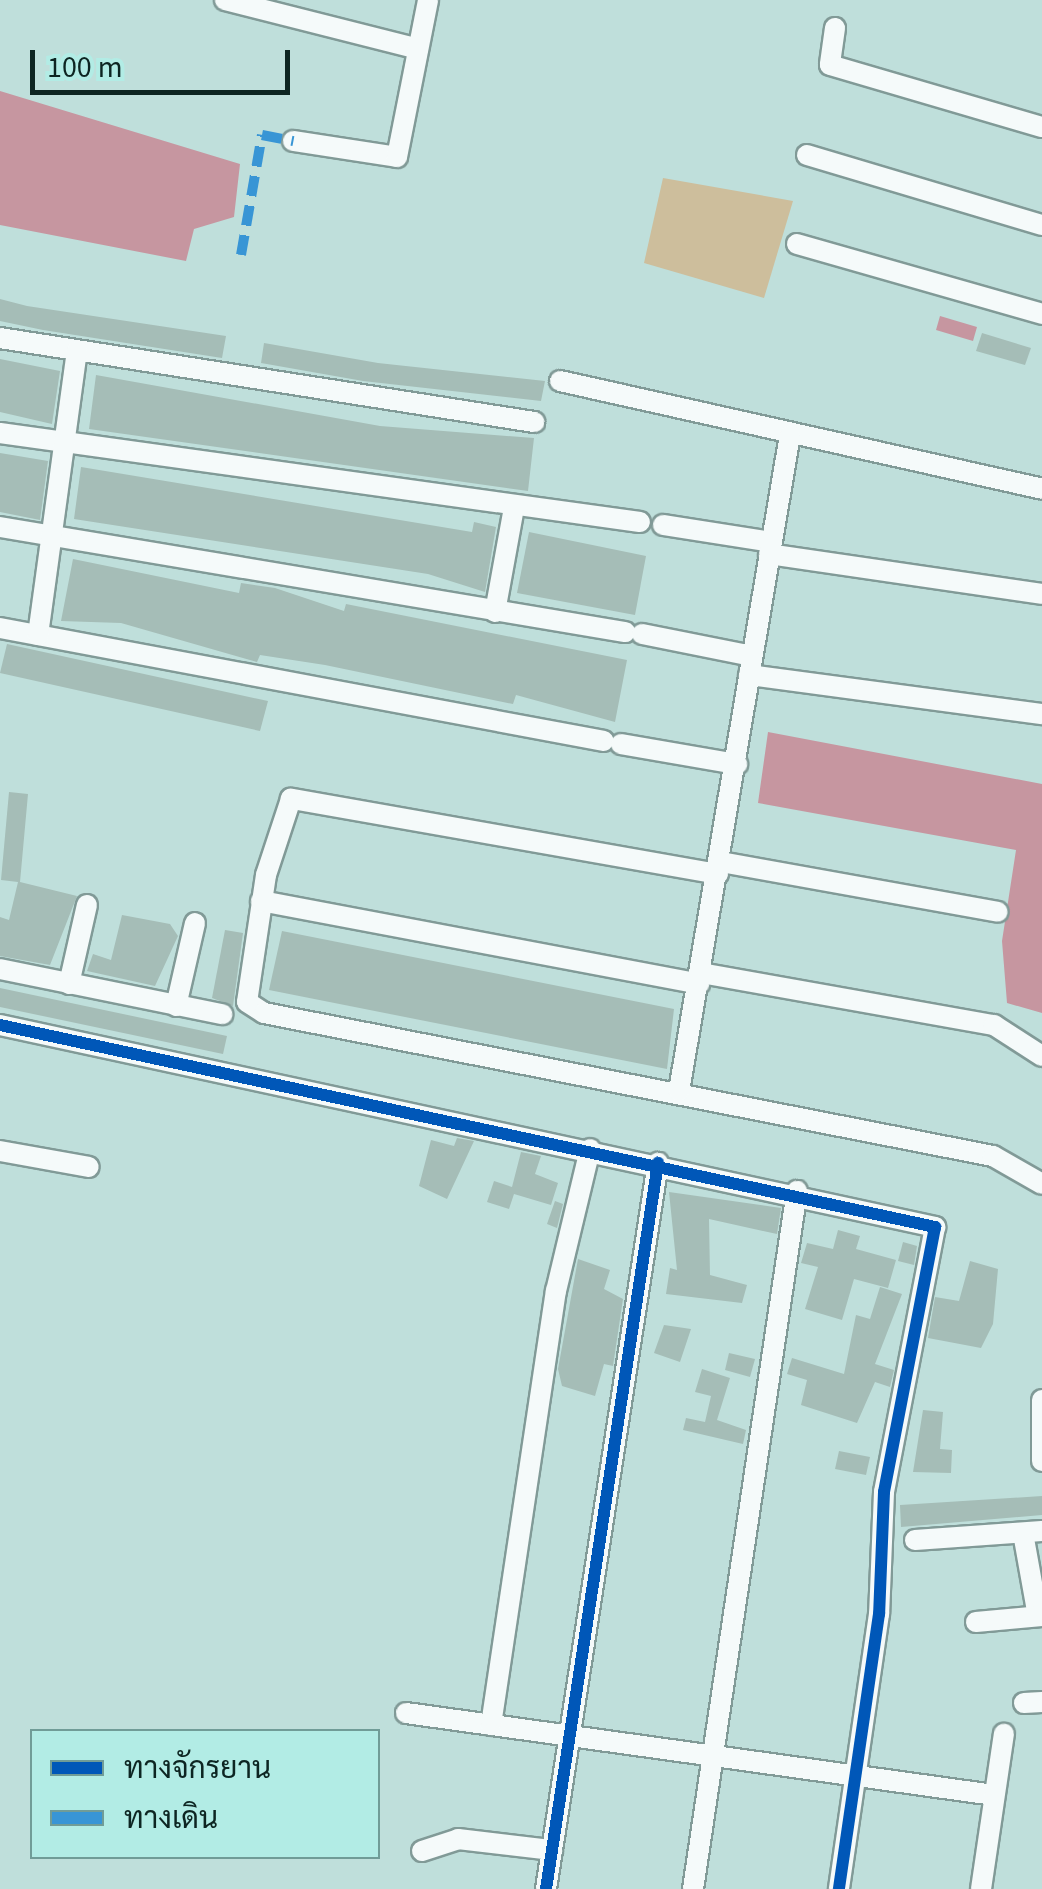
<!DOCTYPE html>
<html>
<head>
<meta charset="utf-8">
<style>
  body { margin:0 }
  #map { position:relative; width:1042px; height:1889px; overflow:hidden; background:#bfdfdb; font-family:"Source Sans 3",Sarabun,sans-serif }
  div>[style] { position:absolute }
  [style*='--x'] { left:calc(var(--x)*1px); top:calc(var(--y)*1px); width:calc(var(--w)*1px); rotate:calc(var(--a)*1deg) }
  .green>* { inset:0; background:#cdbe9c }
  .water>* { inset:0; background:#c696a0 }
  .building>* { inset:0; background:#a5bdb7 }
  .roads { filter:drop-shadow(2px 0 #819a97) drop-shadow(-2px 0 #819a97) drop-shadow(0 2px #819a97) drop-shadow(0 -2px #819a97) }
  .minor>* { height:20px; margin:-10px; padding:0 10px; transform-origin:10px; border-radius:10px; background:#f5fafa }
  .quiet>* { height:10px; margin-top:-5px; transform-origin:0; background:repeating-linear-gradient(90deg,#3895d5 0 20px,transparent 0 30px) }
  .cycleway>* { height:12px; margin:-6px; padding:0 6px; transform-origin:6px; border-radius:6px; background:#0057b8 }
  span { translate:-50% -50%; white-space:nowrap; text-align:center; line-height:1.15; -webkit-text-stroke:9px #b2ece5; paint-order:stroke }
  .legend { position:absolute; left:30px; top:1729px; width:350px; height:130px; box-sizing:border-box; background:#b2ece5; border:2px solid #709c97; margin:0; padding:12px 18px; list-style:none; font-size:30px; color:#0d2522 }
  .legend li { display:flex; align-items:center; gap:20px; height:50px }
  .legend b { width:50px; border:2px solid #709c97 }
  .scale { position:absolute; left:30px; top:50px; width:260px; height:45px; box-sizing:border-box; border:5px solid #0d2522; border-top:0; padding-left:12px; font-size:30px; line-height:35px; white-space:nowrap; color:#0d2522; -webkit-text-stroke:8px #b2ece5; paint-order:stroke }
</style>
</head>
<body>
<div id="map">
  <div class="green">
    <i style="clip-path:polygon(663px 178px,793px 201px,764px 298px,644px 263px)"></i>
  </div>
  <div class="water">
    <i style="clip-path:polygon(0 91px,240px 164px,234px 217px,194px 229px,186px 261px,0 225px)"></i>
    <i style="clip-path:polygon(940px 316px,977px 327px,973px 341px,936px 330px)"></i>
    <i style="clip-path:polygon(768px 732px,1042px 784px,1042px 1013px,1007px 1003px,1002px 941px,1016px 850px,758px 803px)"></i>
  </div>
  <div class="building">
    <i style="clip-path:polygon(0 299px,27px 306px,226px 336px,222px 358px,43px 330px,0 321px)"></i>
    <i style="clip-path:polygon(982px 333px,1031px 348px,1025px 365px,976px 351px)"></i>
    <i style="clip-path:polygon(264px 343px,378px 363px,545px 381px,541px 401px,363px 381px,261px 363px)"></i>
    <i style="clip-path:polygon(0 359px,60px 371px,52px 424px,0 412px)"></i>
    <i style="clip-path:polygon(96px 375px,380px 426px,534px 438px,528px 491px,89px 429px)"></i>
    <i style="clip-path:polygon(0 453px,48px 461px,40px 520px,0 512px)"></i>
    <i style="clip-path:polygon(81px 467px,472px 532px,474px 522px,496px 527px,485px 592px,428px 574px,74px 519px)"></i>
    <i style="clip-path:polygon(529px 532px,646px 556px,635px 615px,517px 593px)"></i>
    <i style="clip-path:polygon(73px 559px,239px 593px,241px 583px,275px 588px,344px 611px,346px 604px,627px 660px,615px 722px,516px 695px,513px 704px,325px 665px,260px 655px,257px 662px,121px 623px,61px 621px)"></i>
    <i style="clip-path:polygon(7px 644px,268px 701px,260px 731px,0 673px)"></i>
    <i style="clip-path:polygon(9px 792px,28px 794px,20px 882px,77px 896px,50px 965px,0 956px,0 917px,9px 920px,18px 882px,1px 880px)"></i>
    <i style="clip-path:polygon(122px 915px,170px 924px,178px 936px,155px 986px,87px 971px,93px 954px,111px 960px)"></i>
    <i style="clip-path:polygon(225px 930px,243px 933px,233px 1006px,212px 998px)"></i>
    <i style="clip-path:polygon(282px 931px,674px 1009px,667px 1069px,269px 990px)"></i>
    <i style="clip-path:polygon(0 988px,227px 1036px,223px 1054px,0 1007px)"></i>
    <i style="clip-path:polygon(457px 1138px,474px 1141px,447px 1199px,419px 1186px,431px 1140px,454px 1146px)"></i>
    <i style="clip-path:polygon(521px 1152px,541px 1156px,535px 1174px,558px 1183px,551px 1205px,514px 1194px,509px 1209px,487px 1202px,494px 1181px,512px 1187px)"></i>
    <i style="clip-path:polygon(669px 1192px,781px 1208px,777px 1234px,709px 1219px,710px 1275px,747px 1285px,742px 1303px,666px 1294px,670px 1268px,677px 1270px)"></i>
    <i style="clip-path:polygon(555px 1201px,563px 1204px,557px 1228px,547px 1224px)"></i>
    <i style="clip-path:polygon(838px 1230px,860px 1236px,856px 1249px,896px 1260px,888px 1288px,854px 1279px,842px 1320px,805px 1309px,818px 1267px,801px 1263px,807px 1243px,833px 1249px)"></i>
    <i style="clip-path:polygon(903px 1242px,917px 1246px,914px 1265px,898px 1261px)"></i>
    <i style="clip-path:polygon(578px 1259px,610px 1270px,604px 1289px,623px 1299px,613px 1366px,604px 1364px,595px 1396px,562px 1386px,558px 1369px)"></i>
    <i style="clip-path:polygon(970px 1261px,998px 1269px,993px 1324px,981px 1348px,928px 1338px,935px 1297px,959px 1301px)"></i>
    <i style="clip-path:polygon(880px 1287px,902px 1294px,875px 1364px,894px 1370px,890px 1387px,875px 1382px,857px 1423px,801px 1405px,807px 1380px,787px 1374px,792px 1358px,844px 1374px,856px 1315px,870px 1319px)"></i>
    <i style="clip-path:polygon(664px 1325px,691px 1329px,680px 1362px,654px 1353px)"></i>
    <i style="clip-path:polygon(729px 1353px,755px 1359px,750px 1377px,725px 1370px)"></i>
    <i style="clip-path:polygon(702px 1369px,730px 1378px,717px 1420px,746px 1430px,743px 1444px,683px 1430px,686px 1418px,705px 1422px,711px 1396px,695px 1392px)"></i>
    <i style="clip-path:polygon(923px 1410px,943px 1412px,940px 1449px,952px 1450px,951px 1473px,913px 1472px)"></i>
    <i style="clip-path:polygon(839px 1451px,870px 1457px,866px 1475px,835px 1469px)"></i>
    <i style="clip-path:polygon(1042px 1496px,1042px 1515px,901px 1527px,900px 1505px)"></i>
  </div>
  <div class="roads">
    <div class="minor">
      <i style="--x:225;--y:0;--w:199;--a:14.2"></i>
      <i style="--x:835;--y:28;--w:37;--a:98"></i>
      <i style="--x:830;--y:65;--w:221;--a:16.3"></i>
      <i style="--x:293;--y:141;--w:105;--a:8.7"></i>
      <i style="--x:397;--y:157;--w:160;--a:-78.8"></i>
      <i style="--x:807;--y:155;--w:245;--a:16.6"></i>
      <i style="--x:797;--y:244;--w:255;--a:15.9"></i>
      <i style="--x:0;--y:338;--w:541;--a:8.94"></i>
      <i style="--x:560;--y:381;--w:494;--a:12.6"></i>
      <i style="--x:0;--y:433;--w:646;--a:7.92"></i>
      <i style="--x:663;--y:525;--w:109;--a:8.9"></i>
      <i style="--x:0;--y:527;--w:634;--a:9.54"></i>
      <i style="--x:769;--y:554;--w:276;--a:8.3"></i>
      <i style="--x:495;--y:612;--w:107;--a:-79.7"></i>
      <i style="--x:0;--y:628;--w:614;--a:10.6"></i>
      <i style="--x:642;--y:634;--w:112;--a:11.3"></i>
      <i style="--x:38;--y:635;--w:287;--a:-82.2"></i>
      <i style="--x:749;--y:675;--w:296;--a:7.6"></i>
      <i style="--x:621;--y:744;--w:118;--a:9.8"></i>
      <i style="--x:721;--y:862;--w:281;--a:10.2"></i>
      <i style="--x:718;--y:874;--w:434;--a:-170"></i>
      <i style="--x:291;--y:799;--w:80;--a:108.2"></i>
      <i style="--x:266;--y:875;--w:128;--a:98.5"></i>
      <i style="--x:247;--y:1002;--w:20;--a:33"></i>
      <i style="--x:264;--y:1013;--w:743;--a:11.1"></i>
      <i style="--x:993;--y:1156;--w:56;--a:29.7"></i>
      <i style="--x:261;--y:901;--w:446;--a:10.7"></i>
      <i style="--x:0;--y:969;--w:227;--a:11.5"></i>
      <i style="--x:701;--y:973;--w:298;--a:10.1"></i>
      <i style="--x:994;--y:1025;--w:57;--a:32.9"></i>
      <i style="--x:69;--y:984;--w:81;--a:-77.2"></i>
      <i style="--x:176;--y:1006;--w:85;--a:-77.1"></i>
      <i style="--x:0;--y:1025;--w:957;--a:12.19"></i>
      <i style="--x:935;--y:1227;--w:270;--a:100.9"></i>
      <i style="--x:884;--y:1492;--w:122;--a:92.3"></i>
      <i style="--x:879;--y:1614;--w:278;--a:98.3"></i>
      <i style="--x:679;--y:1091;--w:665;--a:-80.4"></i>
      <i style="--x:0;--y:1151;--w:90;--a:10.2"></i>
      <i style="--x:1042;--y:1400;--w:61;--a:90"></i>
      <i style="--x:1023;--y:1533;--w:84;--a:79.8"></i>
      <i style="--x:915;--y:1540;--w:127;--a:-4.1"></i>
      <i style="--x:976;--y:1622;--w:66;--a:-5.2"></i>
      <i style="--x:1024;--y:1703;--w:18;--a:-3"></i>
      <i style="--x:406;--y:1713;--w:594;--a:7.94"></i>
      <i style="--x:491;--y:1725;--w:439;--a:-81.5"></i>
      <i style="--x:556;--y:1291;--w:146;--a:-76.5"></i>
      <i style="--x:422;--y:1851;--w:38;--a:-18"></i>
      <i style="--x:458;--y:1839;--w:95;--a:6.7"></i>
      <i style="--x:546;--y:1889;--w:735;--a:-81.23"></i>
      <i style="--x:693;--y:1889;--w:706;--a:-81.53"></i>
      <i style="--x:981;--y:1889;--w:157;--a:-81.6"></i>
    </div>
  </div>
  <div class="quiet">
    <i style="--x:241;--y:255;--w:122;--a:-80.1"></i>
    <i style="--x:262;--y:135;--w:32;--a:11"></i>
  </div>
  <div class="cycleway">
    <i style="--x:0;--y:1025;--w:957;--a:12.19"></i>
    <i style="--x:935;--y:1227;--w:270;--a:100.9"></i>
    <i style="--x:884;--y:1492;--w:122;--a:92.3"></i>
    <i style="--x:879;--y:1614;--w:278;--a:98.3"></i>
    <i style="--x:546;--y:1889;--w:735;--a:-81.23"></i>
  </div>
  <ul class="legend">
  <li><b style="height:12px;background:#0057b8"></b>ทางจักรยาน</li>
  <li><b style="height:12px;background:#3895d5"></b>ทางเดิน</li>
  </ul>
  <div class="scale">100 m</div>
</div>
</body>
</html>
